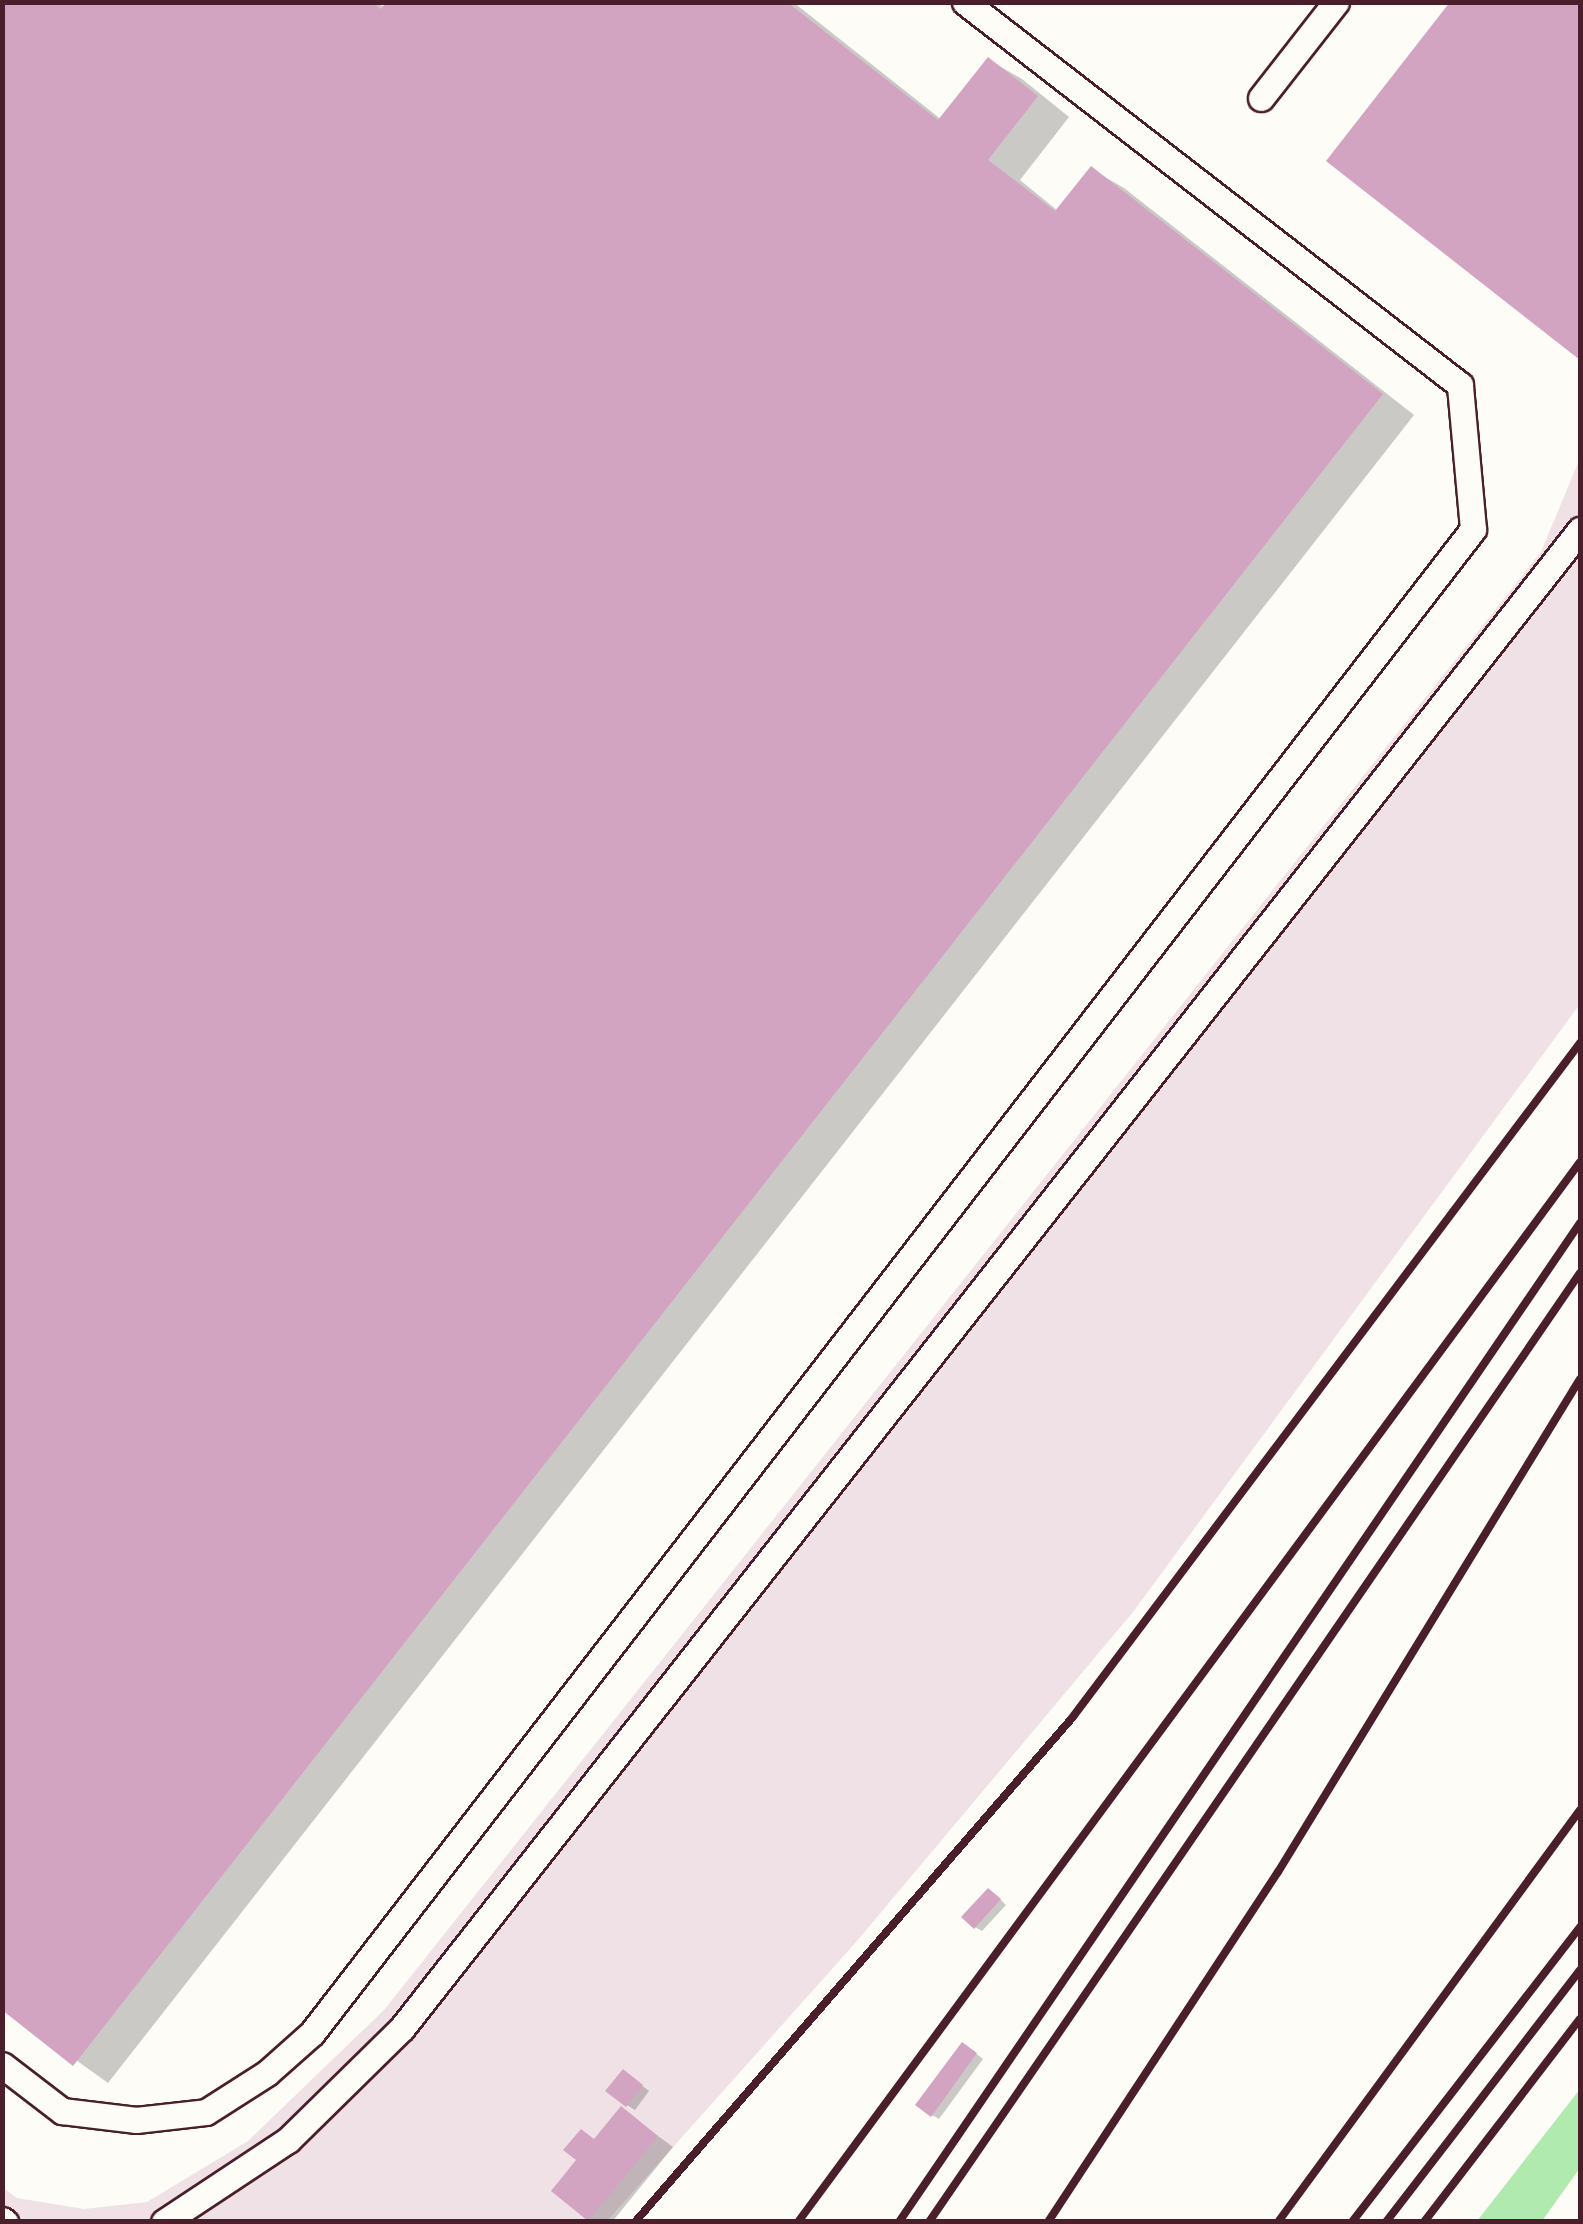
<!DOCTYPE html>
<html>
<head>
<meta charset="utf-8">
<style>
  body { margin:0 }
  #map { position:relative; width:1583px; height:2224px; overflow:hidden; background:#fdfcf7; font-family:Pangolin,sans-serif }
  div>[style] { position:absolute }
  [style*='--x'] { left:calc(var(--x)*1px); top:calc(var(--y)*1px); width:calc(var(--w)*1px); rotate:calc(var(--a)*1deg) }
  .built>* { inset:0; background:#f0e1e7 }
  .green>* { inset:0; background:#b1eaaf }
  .shadow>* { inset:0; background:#0003 }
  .building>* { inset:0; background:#d3a3c2 }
  .roads { filter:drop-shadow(2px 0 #4a1f2b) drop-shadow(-2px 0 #4a1f2b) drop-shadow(0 2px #4a1f2b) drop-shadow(0 -2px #4a1f2b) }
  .lane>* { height:25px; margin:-12.5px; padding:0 12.5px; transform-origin:12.5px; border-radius:12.5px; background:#fdfcf7 }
  .rail>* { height:8px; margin:-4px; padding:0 4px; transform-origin:4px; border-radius:4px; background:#4a1f2b }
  span { translate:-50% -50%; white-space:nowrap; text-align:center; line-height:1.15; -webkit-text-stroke:8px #fdfcf7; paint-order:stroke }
  .frame { position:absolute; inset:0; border:5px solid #4a1f2b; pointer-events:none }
</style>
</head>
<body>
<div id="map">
  <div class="built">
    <i style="clip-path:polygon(1580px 458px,1580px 1004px,1133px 1612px,857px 1941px,607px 2221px,3px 2221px,2px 2187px,17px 2198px,84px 2209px,147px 2202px,248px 2141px,384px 2010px,1541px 552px)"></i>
  </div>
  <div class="green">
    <i style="clip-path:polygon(1580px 2089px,1580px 2168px,1542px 2221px,1477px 2221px)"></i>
  </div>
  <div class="shadow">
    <i style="clip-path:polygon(2px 2px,377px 2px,385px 8px,389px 2px,793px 2px,942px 120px,989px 60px,1022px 79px,1069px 117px,1020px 180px,1058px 211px,1091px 169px,1124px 188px,1414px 415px,108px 2083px,2px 2007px)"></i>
    <i style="clip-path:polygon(1453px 2px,1580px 2px,1580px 357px,1329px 161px)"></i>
    <i style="clip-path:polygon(996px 1895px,1006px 1905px,982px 1931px,975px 1927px)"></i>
    <i style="clip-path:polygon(970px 2049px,983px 2059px,939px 2119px,932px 2115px)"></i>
    <i style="clip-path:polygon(631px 2077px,649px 2091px,635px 2110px,627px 2105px)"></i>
    <i style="clip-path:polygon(621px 2109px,673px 2147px,612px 2222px,594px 2222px,555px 2191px)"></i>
  </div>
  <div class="building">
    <i style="clip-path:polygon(2px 2px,372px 2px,381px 9px,386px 2px,787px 2px,938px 120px,988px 57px,1038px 96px,988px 160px,1055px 211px,1091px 166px,1383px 394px,73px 2066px,2px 2010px)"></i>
    <i style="clip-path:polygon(1450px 2px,1580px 2px,1580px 360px,1326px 161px)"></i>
    <i style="clip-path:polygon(988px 1888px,1001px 1899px,974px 1929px,961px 1917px)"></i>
    <i style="clip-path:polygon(962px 2042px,977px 2053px,931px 2117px,915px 2105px)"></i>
    <i style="clip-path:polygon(623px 2069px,643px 2085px,626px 2107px,605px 2091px)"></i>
    <i style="clip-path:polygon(621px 2106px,658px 2136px,588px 2221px,551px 2191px,576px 2160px,563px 2150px,581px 2129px,594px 2139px)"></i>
  </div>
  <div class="roads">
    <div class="lane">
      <i style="--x:1261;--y:98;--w:122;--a:-52"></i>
      <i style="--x:2;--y:2065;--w:76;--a:37.5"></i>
      <i style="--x:62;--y:2111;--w:75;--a:6.9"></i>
      <i style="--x:136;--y:2120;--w:70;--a:-6.5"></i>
      <i style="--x:206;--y:2112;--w:72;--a:-32.6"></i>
      <i style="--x:267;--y:2073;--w:60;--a:-41.6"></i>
      <i style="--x:312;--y:2033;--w:1900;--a:-52.33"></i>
      <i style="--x:1473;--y:529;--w:145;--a:-95.2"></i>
      <i style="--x:1460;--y:385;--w:626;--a:-142.27"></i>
      <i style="--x:2;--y:2220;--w:4;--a:34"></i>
      <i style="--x:164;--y:2222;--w:149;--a:-33.5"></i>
      <i style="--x:288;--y:2140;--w:160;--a:-44.5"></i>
      <i style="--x:402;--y:2028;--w:1906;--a:-51.82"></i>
    </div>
  </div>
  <div class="rail">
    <i style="--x:635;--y:2222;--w:667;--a:-49.07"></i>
    <i style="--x:1072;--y:1718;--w:845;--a:-53.04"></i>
    <i style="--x:798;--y:2222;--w:1317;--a:-53.58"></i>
    <i style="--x:899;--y:2222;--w:1209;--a:-55.72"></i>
    <i style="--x:929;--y:2222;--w:1151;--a:-55.55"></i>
    <i style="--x:1048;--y:2222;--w:419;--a:-56.7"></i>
    <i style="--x:1278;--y:1872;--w:578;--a:-58.51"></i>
    <i style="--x:1278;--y:2222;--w:511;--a:-53.76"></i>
    <i style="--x:1352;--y:2222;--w:373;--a:-52.3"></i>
    <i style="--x:1386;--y:2222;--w:318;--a:-52.4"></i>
    <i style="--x:1424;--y:2222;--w:256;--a:-52.5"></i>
  </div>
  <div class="frame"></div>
</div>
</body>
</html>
